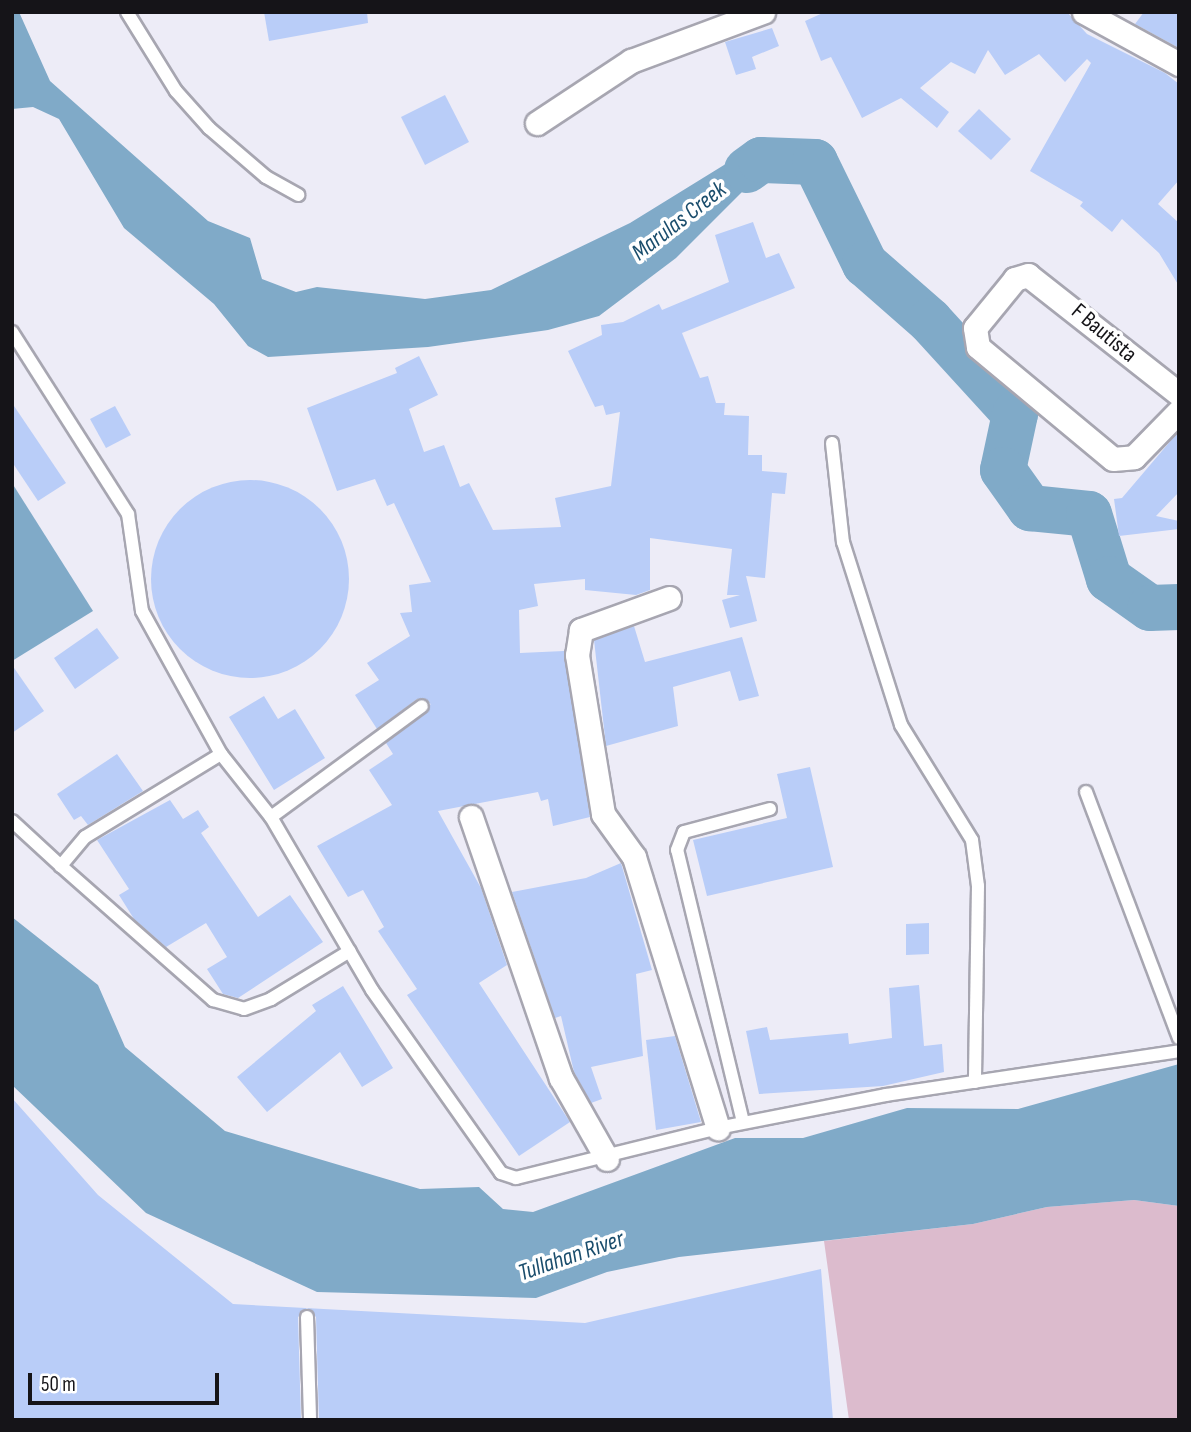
<!DOCTYPE html>
<html>
<head>
<meta charset="utf-8">
<style>
  body { margin:0 }
  #map { position:relative; width:1191px; height:1432px; overflow:hidden; background:#edecf7; font-family:"Sofia Sans Condensed",sans-serif }
  div>[style] { position:absolute }
  [style*='--x'] { left:calc(var(--x)*1px); top:calc(var(--y)*1px); width:calc(var(--w)*1px); rotate:calc(var(--a)*1deg) }
  .green>* { inset:0; background:#dcbbcd }
  .water>* { inset:0; background:#80aac8 }
  .river>* { height:46px; margin:-23px; padding:0 23px; transform-origin:23px; border-radius:23px; background:#80aac8 }
  .building>* { inset:0; background:#b9cdf8 }
  .round { border-radius:50% }
  .roads { filter:drop-shadow(2px 0 #a7a6b1) drop-shadow(-2px 0 #a7a6b1) drop-shadow(0 2px #a7a6b1) drop-shadow(0 -2px #a7a6b1) }
  .service>* { height:12px; margin:-6px; padding:0 6px; transform-origin:6px; border-radius:6px; background:#fff }
  .minor>* { height:23px; margin:-11.5px; padding:0 11.5px; transform-origin:11.5px; border-radius:11.5px; background:#fff }
  span { translate:-50% -50%; white-space:nowrap; text-align:center; line-height:1.15; -webkit-text-stroke:7px #fff; paint-order:stroke }
  .street-label { font-size:23px; color:#151418 }
  .water-label { font-size:24px; color:#1a4d6c; font-style:italic }
  .frame { position:absolute; inset:0; border:14px solid #151418; pointer-events:none }
  .scale { position:absolute; left:28px; top:1373px; width:191px; height:32px; box-sizing:border-box; border:4px solid #151418; border-top:0; padding-left:9px; font-size:21px; line-height:24px; white-space:nowrap; color:#151418; -webkit-text-stroke:5px #fff; paint-order:stroke }
</style>
</head>
<body>
<div id="map">
  <div class="green">
    <i style="clip-path:polygon(1134px 1200px,1179px 1206px,1179px 1420px,849px 1420px,824px 1241px,973px 1224px,1047px 1207px)"></i>
  </div>
  <div class="water">
    <i style="clip-path:polygon(12px 12px,19px 12px,50px 81px,208px 221px,250px 238px,262px 279px,296px 292px,317px 287px,425px 299px,491px 290px,630px 223px,737px 157px,776px 145px,809px 148px,803px 171px,788px 168px,752px 182px,676px 258px,599px 316px,548px 330px,428px 347px,268px 357px,248px 346px,214px 304px,124px 228px,59px 119px,33px 107px,12px 109px)"></i>
    <i style="clip-path:polygon(12px 483px,93px 611px,12px 661px)"></i>
    <i style="clip-path:polygon(12px 917px,98px 985px,125px 1047px,225px 1131px,420px 1189px,479px 1187px,503px 1209px,533px 1212px,735px 1138px,803px 1138px,907px 1108px,1018px 1109px,1179px 1064px,1179px 1206px,1134px 1200px,1047px 1207px,973px 1224px,679px 1257px,607px 1272px,536px 1298px,317px 1292px,146px 1213px,12px 1085px)"></i>
  </div>
  <div class="river">
    <i style="--x:747;--y:170;--w:17;--a:-36"></i>
    <i style="--x:761;--y:160;--w:54;--a:2.1"></i>
    <i style="--x:815;--y:162;--w:114;--a:63.9"></i>
    <i style="--x:865;--y:264;--w:86;--a:41.2"></i>
    <i style="--x:930;--y:321;--w:126;--a:47.6"></i>
    <i style="--x:1015;--y:414;--w:57;--a:102.1"></i>
    <i style="--x:1003;--y:470;--w:47;--a:54.6"></i>
    <i style="--x:1030;--y:508;--w:59;--a:5.8"></i>
    <i style="--x:1089;--y:514;--w:68;--a:72.9"></i>
    <i style="--x:1109;--y:579;--w:50;--a:35.3"></i>
    <i style="--x:1150;--y:608;--w:29;--a:-2"></i>
  </div>
  <div class="building">
    <i style="clip-path:polygon(264px 12px,367px 12px,368px 23px,269px 41px)"></i>
    <i style="clip-path:polygon(825px 12px,1067px 12px,1087px 34px,1165px 73px,1179px 84px,1179px 180px,1158px 204px,1179px 223px,1179px 286px,1159px 253px,1122px 219px,1112px 232px,1080px 206px,1083px 202px,1030px 171px,1091px 63px,1087px 59px,1065px 82px,1039px 54px,1005px 75px,988px 50px,975px 74px,951px 62px,920px 88px,949px 112px,937px 128px,901px 98px,862px 118px,831px 57px,821px 61px,805px 21px)"></i>
    <i style="clip-path:polygon(1144px 12px,1179px 12px,1179px 48px,1135px 24px)"></i>
    <i style="clip-path:polygon(772px 28px,779px 46px,752px 57px,756px 69px,736px 75px,725px 42px)"></i>
    <i style="clip-path:polygon(445px 95px,469px 142px,425px 165px,401px 117px)"></i>
    <i style="clip-path:polygon(979px 109px,1011px 139px,991px 160px,958px 131px)"></i>
    <i style="clip-path:polygon(753px 222px,766px 258px,779px 253px,795px 288px,682px 333px,700px 378px,708px 376px,716px 403px,725px 403px,724px 415px,749px 416px,748px 455px,762px 455px,762px 471px,787px 473px,785px 494px,772px 493px,765px 578px,746px 576px,757px 621px,730px 628px,722px 600px,740px 595px,727px 595px,732px 549px,650px 538px,650px 590px,636px 595px,585px 590px,585px 579px,534px 584px,538px 606px,519px 610px,520px 653px,564px 651px,590px 817px,553px 826px,548px 799px,541px 801px,538px 792px,438px 811px,481px 888px,507px 965px,479px 983px,570px 1122px,519px 1156px,407px 995px,417px 989px,378px 931px,384px 927px,363px 890px,348px 897px,317px 846px,392px 805px,369px 770px,393px 754px,386px 743px,431px 704px,417px 699px,377px 729px,355px 695px,379px 680px,367px 663px,410px 636px,400px 613px,412px 612px,409px 585px,431px 582px,394px 503px,387px 506px,375px 479px,337px 491px,307px 408px,397px 373px,395px 368px,419px 356px,438px 395px,409px 409px,424px 452px,444px 445px,460px 487px,469px 483px,493px 530px,561px 527px,555px 498px,611px 486px,620px 412px,606px 415px,603px 405px,595px 407px,568px 351px,602px 335px,601px 325px,623px 322px,659px 304px,662px 310px,729px 282px,715px 235px)"></i>
    <i style="clip-path:polygon(12px 403px,66px 483px,38px 501px,12px 462px)"></i>
    <i style="clip-path:polygon(115px 406px,131px 435px,106px 448px,90px 419px)"></i>
    <i style="clip-path:polygon(1179px 431px,1179px 492px,1156px 516px,1179px 521px,1179px 529px,1119px 536px,1114px 499px,1122px 498px)"></i>
    <i class="round" style="left:151px;top:480px;width:198px;height:198px"></i>
    <i style="clip-path:polygon(634px 626px,645px 662px,742px 637px,759px 696px,739px 701px,730px 671px,673px 687px,678px 726px,606px 746px,594px 640px)"></i>
    <i style="clip-path:polygon(97px 628px,119px 658px,75px 689px,54px 658px)"></i>
    <i style="clip-path:polygon(12px 665px,44px 711px,12px 733px)"></i>
    <i style="clip-path:polygon(264px 696px,278px 719px,295px 709px,325px 758px,274px 790px,229px 717px)"></i>
    <i style="clip-path:polygon(117px 754px,143px 791px,88px 825px,81px 816px,74px 820px,57px 794px)"></i>
    <i style="clip-path:polygon(810px 767px,833px 867px,707px 896px,693px 840px,787px 818px,777px 774px)"></i>
    <i style="clip-path:polygon(170px 800px,183px 819px,198px 810px,209px 827px,201px 833px,258px 917px,290px 895px,323px 942px,238px 998px,223px 994px,207px 969px,227px 957px,206px 923px,166px 947px,134px 919px,119px 895px,129px 889px,97px 840px)"></i>
    <i style="clip-path:polygon(621px 863px,652px 970px,636px 974px,643px 1056px,591px 1067px,602px 1099px,591px 1103px,574px 1072px,561px 1016px,555px 1018px,512px 892px,586px 878px)"></i>
    <i style="clip-path:polygon(929px 923px,929px 954px,906px 955px,906px 924px)"></i>
    <i style="clip-path:polygon(919px 985px,924px 1046px,942px 1044px,944px 1072px,883px 1086px,759px 1094px,746px 1031px,767px 1027px,770px 1040px,848px 1033px,849px 1044px,892px 1038px,889px 988px)"></i>
    <i style="clip-path:polygon(343px 986px,393px 1068px,362px 1087px,340px 1052px,267px 1112px,237px 1077px,316px 1011px,312px 1005px)"></i>
    <i style="clip-path:polygon(675px 1036px,701px 1122px,656px 1130px,646px 1040px)"></i>
    <i style="clip-path:polygon(12px 1098px,98px 1195px,233px 1304px,585px 1323px,821px 1269px,833px 1420px,319px 1420px,316px 1317px,307px 1308px,298px 1317px,301px 1420px,12px 1420px)"></i>
  </div>
  <div class="roads">
    <div class="service">
      <i style="--x:127;--y:12;--w:93;--a:58.2"></i>
      <i style="--x:176;--y:91;--w:50;--a:48.3"></i>
      <i style="--x:209;--y:128;--w:75;--a:40.7"></i>
      <i style="--x:266;--y:177;--w:37;--a:29"></i>
      <i style="--x:12;--y:332;--w:216;--a:57.5"></i>
      <i style="--x:128;--y:514;--w:98;--a:81.8"></i>
      <i style="--x:142;--y:611;--w:163;--a:61.1"></i>
      <i style="--x:221;--y:754;--w:80;--a:51.6"></i>
      <i style="--x:271;--y:817;--w:200;--a:59.7"></i>
      <i style="--x:372;--y:990;--w:224;--a:54.8"></i>
      <i style="--x:501;--y:1173;--w:16;--a:18"></i>
      <i style="--x:516;--y:1178;--w:208;--a:-13.9"></i>
      <i style="--x:718;--y:1128;--w:171;--a:-11.1"></i>
      <i style="--x:886;--y:1095;--w:296;--a:-8.5"></i>
      <i style="--x:832;--y:443;--w:100;--a:83.7"></i>
      <i style="--x:843;--y:542;--w:192;--a:72.4"></i>
      <i style="--x:901;--y:725;--w:135;--a:58.3"></i>
      <i style="--x:972;--y:840;--w:46;--a:82.6"></i>
      <i style="--x:978;--y:886;--w:196;--a:90.9"></i>
      <i style="--x:221;--y:754;--w:159;--a:148.6"></i>
      <i style="--x:85;--y:837;--w:38;--a:130"></i>
      <i style="--x:61;--y:866;--w:203;--a:41.4"></i>
      <i style="--x:213;--y:1000;--w:32;--a:16"></i>
      <i style="--x:244;--y:1009;--w:29;--a:-20"></i>
      <i style="--x:271;--y:999;--w:92;--a:-31.3"></i>
      <i style="--x:1086;--y:792;--w:263;--a:69.3"></i>
      <i style="--x:271;--y:817;--w:187;--a:-36.3"></i>
      <i style="--x:12;--y:821;--w:67;--a:42.6"></i>
      <i style="--x:743;--y:1122;--w:280;--a:-103.6"></i>
      <i style="--x:677;--y:850;--w:19;--a:-69"></i>
      <i style="--x:684;--y:832;--w:89;--a:-15"></i>
      <i style="--x:307;--y:1317;--w:103;--a:88.3"></i>
    </div>
    <div class="minor">
      <i style="--x:1084;--y:12;--w:108;--a:28.7"></i>
      <i style="--x:537;--y:123;--w:113;--a:-33.4"></i>
      <i style="--x:631;--y:61;--w:141;--a:-20.4"></i>
      <i style="--x:1179;--y:394;--w:192;--a:-141.8"></i>
      <i style="--x:1028;--y:275;--w:14;--a:163"></i>
      <i style="--x:1015;--y:279;--w:63;--a:129.2"></i>
      <i style="--x:975;--y:328;--w:19;--a:81"></i>
      <i style="--x:978;--y:347;--w:175;--a:39.7"></i>
      <i style="--x:1113;--y:459;--w:21;--a:-5"></i>
      <i style="--x:1134;--y:457;--w:64;--a:-45.6"></i>
      <i style="--x:669;--y:598;--w:94;--a:160"></i>
      <i style="--x:581;--y:630;--w:25;--a:99"></i>
      <i style="--x:577;--y:655;--w:161;--a:80.7"></i>
      <i style="--x:603;--y:814;--w:53;--a:54.2"></i>
      <i style="--x:634;--y:857;--w:284;--a:72.8"></i>
      <i style="--x:471;--y:817;--w:276;--a:71"></i>
      <i style="--x:561;--y:1078;--w:93;--a:60.4"></i>
    </div>
  </div>
  <div class="street-label">
    <span style="left:1104px;top:333px;rotate:40deg">F Bautista</span>
  </div>
  <div class="water-label">
    <span style="left:679px;top:221px;rotate:-38deg">Marulas Creek</span>
    <span style="left:571px;top:1256px;rotate:-19deg">Tullahan River</span>
  </div>
  <div class="frame"></div>
  <div class="scale">50 m</div>
</div>
</body>
</html>
